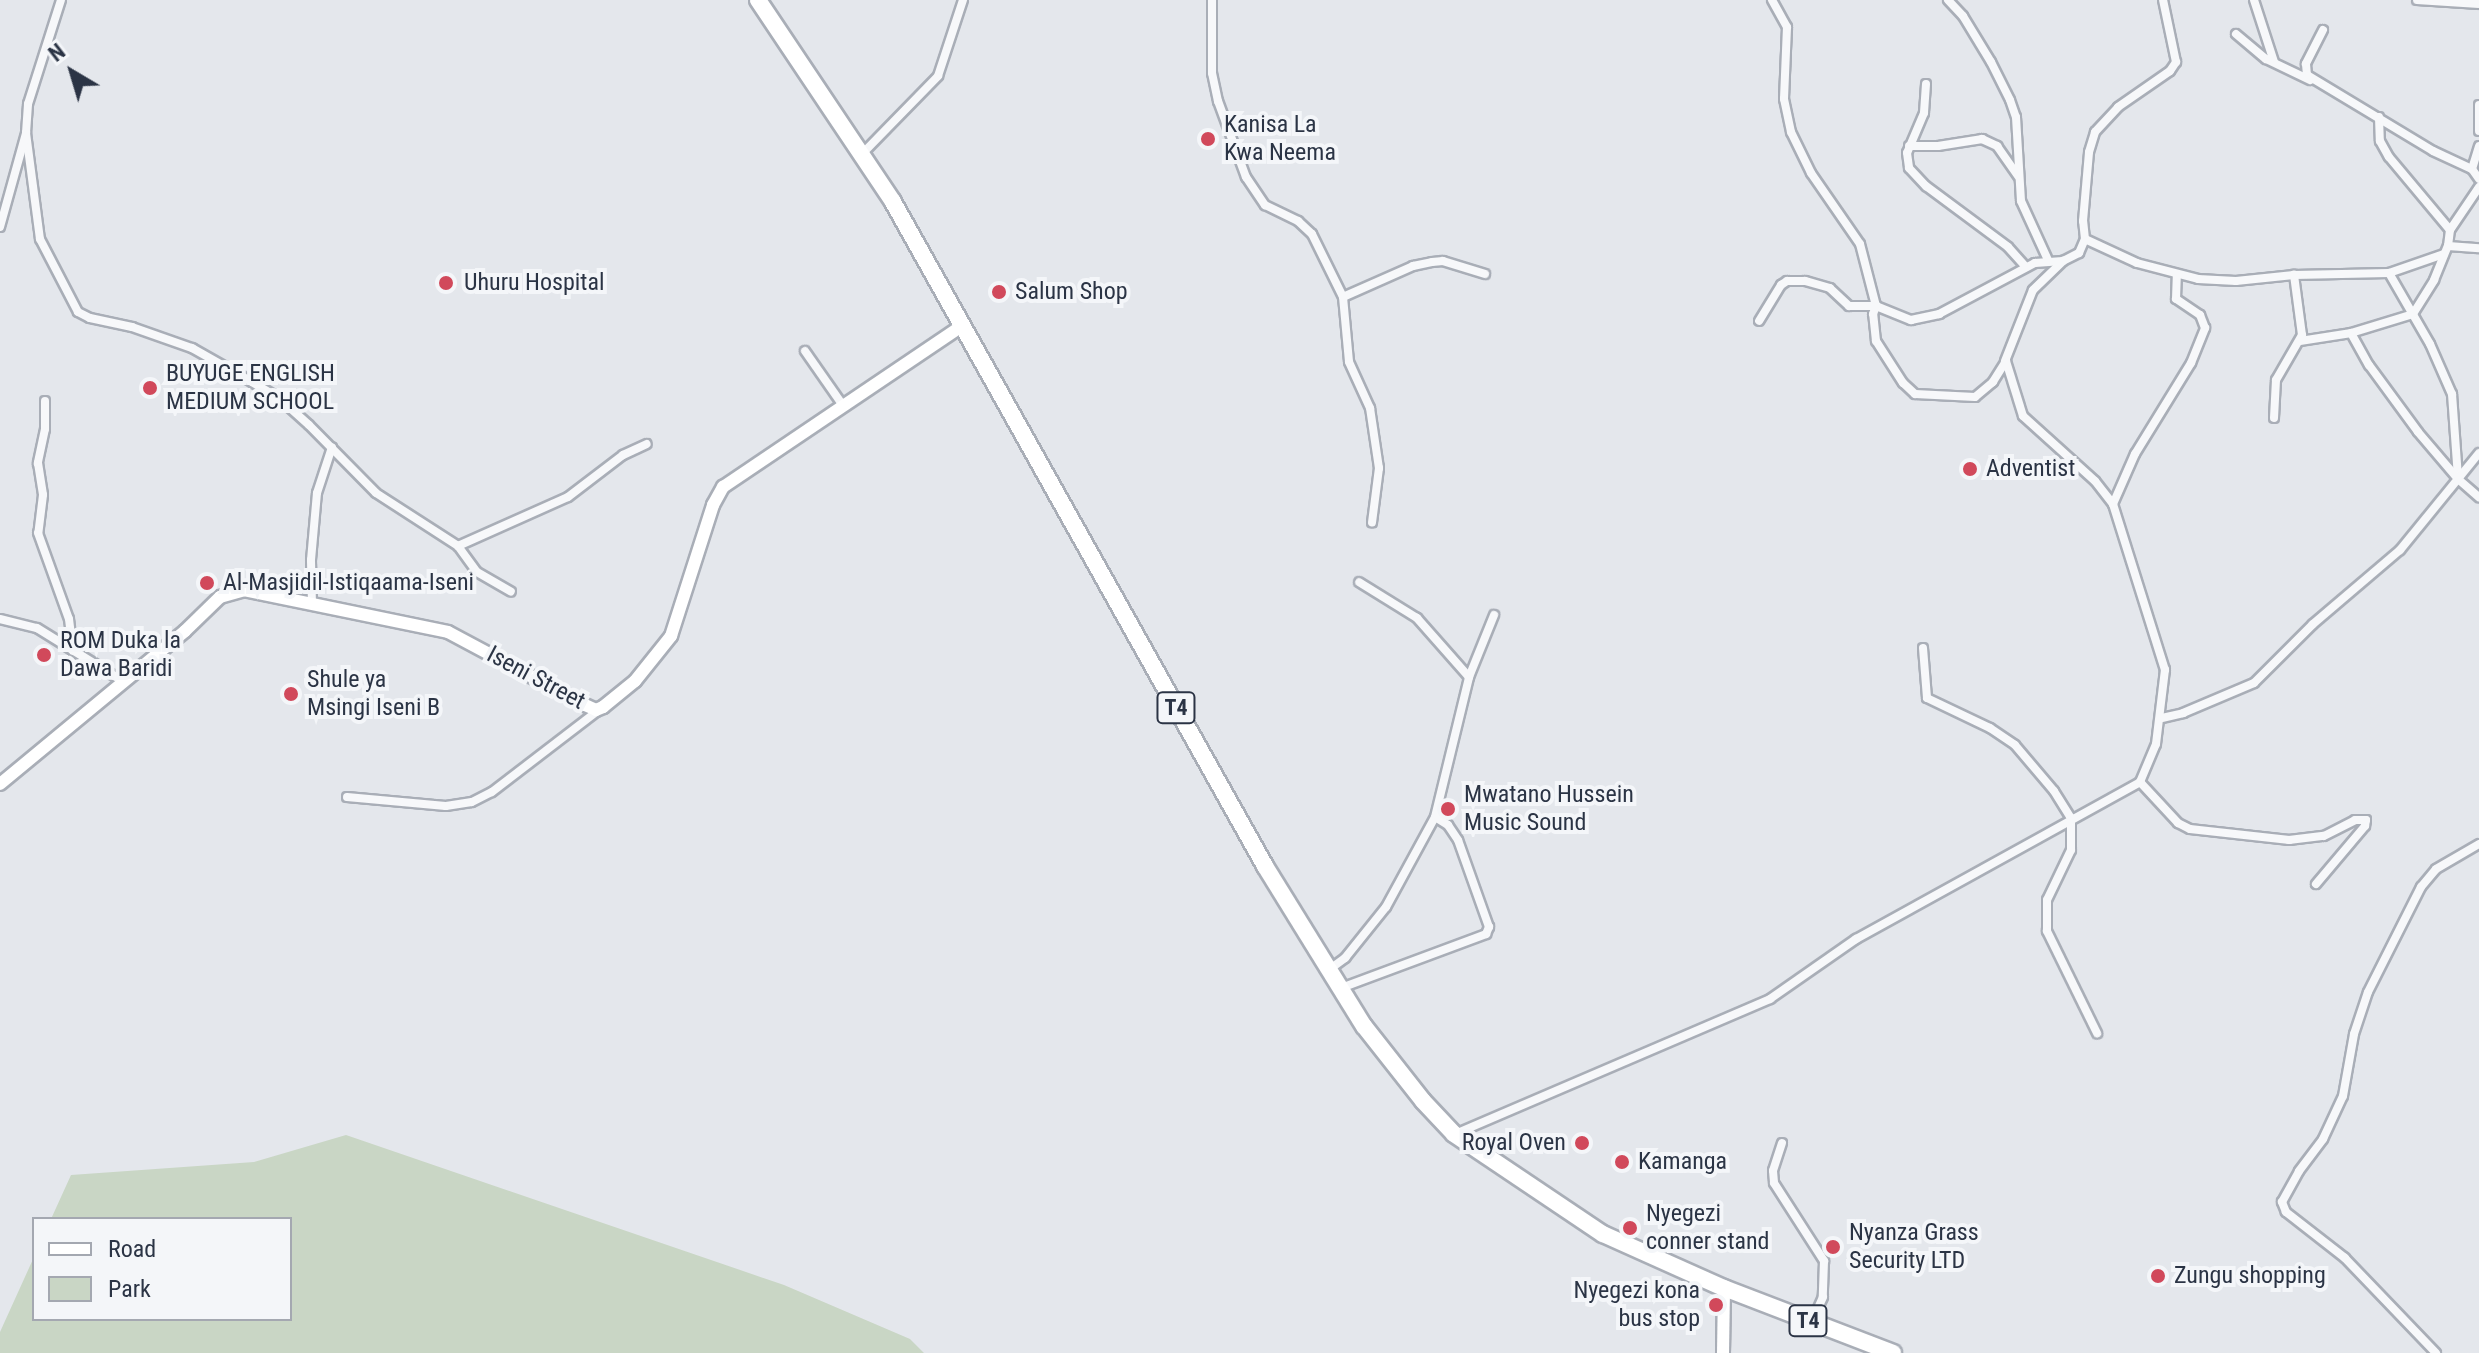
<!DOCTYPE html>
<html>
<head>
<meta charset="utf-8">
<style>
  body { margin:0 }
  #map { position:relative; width:2479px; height:1353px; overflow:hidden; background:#e4e7ec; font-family:"Roboto Condensed",sans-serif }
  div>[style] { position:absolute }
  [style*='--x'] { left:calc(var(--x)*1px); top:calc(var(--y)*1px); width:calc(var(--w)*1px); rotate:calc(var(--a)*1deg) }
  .green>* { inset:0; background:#c9d6c5 }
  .roads { filter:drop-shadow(2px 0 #a9aeb7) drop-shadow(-2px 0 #a9aeb7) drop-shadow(0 2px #a9aeb7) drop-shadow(0 -2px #a9aeb7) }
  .street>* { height:8px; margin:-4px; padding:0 4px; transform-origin:4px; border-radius:4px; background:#f7f8fa }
  .secondary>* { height:12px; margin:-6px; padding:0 6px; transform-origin:6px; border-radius:6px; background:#fff }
  .highway>* { height:16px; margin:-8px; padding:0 8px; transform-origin:8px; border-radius:8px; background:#fff }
  .dots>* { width:22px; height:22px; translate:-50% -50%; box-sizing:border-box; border:4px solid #f4f6f9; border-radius:50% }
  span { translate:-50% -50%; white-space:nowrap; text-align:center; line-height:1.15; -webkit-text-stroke:8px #f4f6f9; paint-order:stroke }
  .shield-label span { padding:2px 6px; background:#f4f6f9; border:2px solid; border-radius:6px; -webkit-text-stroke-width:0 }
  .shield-label { font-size:22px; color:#2b3445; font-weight:700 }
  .poi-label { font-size:24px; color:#2b3445 }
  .left { translate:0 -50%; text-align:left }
  .right { translate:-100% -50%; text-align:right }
  .street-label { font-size:24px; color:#2b3445 }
  .legend { position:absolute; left:32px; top:1217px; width:260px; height:104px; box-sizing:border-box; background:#f4f6f9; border:2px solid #a4a8b1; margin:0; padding:10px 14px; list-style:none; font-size:24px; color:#2b3445 }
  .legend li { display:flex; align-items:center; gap:16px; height:40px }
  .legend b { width:40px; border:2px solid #a4a8b1 }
  .north { position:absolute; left:32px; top:32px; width:80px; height:80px; -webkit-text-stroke:6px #f4f6f9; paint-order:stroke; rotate:322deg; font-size:22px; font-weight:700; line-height:32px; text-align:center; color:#2b3445 }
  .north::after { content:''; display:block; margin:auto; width:28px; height:36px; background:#2b3445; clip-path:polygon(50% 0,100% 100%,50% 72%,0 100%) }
</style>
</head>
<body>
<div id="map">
  <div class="green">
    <i style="clip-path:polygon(346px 1135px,784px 1285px,910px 1339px,924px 1353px,0 1353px,0 1332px,34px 1257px,34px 1319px,290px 1319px,290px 1219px,51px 1219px,71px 1175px,254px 1162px)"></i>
  </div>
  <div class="roads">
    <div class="street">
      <i style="--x:1212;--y:0;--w:73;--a:90"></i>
      <i style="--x:1212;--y:73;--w:29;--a:78"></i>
      <i style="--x:1218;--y:101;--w:81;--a:69.8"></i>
      <i style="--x:1246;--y:177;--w:34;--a:56"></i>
      <i style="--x:1265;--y:205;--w:37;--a:26"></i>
      <i style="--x:1298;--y:221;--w:19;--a:43"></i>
      <i style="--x:1312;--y:234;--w:70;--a:63.8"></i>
      <i style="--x:1343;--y:297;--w:65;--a:84.7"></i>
      <i style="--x:1349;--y:362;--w:51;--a:65.5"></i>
      <i style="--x:1370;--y:408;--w:61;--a:81.5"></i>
      <i style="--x:1379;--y:468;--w:55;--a:97.3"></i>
      <i style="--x:1772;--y:0;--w:31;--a:61"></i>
      <i style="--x:1787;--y:27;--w:72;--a:92.4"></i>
      <i style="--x:1784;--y:99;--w:34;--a:78"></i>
      <i style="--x:1791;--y:132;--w:46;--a:64"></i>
      <i style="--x:1811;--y:173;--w:86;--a:55.4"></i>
      <i style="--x:1860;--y:244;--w:64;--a:75.5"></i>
      <i style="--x:1876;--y:306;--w:38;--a:22"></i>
      <i style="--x:1911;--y:320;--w:29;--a:-12"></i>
      <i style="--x:1939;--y:314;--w:109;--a:-28"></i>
      <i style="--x:2035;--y:263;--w:28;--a:-4"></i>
      <i style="--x:2063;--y:261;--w:18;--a:-27"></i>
      <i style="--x:2079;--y:253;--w:15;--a:-67"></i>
      <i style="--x:2085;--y:239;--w:18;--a:-96"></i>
      <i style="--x:2083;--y:221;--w:69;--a:-85"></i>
      <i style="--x:2089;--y:152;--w:21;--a:-73"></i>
      <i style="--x:2095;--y:132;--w:34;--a:-47"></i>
      <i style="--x:2118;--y:107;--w:63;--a:-34.7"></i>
      <i style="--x:2170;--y:71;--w:11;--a:-56"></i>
      <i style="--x:2176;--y:62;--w:63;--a:-101.8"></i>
      <i style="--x:1948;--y:0;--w:22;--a:47"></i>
      <i style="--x:1963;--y:16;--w:54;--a:58.7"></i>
      <i style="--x:1991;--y:62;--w:42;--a:63.4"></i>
      <i style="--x:2010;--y:100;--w:18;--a:71"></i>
      <i style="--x:2016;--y:117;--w:84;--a:86.6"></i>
      <i style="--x:2021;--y:201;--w:65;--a:65.4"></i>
      <i style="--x:2254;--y:0;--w:65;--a:72.1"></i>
      <i style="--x:2417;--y:0;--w:62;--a:3.7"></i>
      <i style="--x:2323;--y:30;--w:38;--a:117"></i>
      <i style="--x:2306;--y:64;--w:11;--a:85"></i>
      <i style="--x:2307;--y:75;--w:147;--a:31.1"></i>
      <i style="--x:2433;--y:151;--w:43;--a:24.8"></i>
      <i style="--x:2472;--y:169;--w:12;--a:55"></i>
      <i style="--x:2236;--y:34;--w:39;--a:40"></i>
      <i style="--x:2266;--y:59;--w:49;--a:25.5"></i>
      <i style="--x:1926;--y:84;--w:29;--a:94"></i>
      <i style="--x:1924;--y:113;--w:43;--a:113"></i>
      <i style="--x:1907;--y:153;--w:15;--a:82"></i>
      <i style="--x:1909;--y:168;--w:25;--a:47"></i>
      <i style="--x:1926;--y:186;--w:102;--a:36.6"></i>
      <i style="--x:2008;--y:247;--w:27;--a:48"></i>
      <i style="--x:2479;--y:105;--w:26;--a:90"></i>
      <i style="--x:2379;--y:117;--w:24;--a:88"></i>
      <i style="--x:2380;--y:141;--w:18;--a:61"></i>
      <i style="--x:2389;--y:157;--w:95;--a:50.1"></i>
      <i style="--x:26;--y:133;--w:107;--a:82.5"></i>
      <i style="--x:40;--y:239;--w:82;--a:62.5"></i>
      <i style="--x:78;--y:312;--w:13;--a:27"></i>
      <i style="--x:90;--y:318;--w:43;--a:12.1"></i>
      <i style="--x:132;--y:327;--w:64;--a:19.3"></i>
      <i style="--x:192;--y:348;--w:69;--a:29.5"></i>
      <i style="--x:252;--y:382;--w:31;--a:31"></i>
      <i style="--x:279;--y:398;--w:40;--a:42"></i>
      <i style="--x:309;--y:425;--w:95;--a:45.4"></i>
      <i style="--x:376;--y:493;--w:98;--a:32.9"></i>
      <i style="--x:458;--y:546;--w:120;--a:-24"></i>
      <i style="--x:568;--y:497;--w:69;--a:-37.4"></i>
      <i style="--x:623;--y:455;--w:26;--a:-25"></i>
      <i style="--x:1909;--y:146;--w:29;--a:0"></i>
      <i style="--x:1938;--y:146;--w:45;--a:-9"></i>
      <i style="--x:1982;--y:139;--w:17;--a:25"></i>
      <i style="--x:1997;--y:146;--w:37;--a:55"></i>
      <i style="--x:862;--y:154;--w:109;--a:-45.7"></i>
      <i style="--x:938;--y:76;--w:80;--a:-71.8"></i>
      <i style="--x:2472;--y:169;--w:24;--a:-73"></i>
      <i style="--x:0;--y:227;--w:98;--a:-74.5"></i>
      <i style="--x:26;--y:133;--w:29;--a:-86"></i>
      <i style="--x:28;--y:104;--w:109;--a:-72.4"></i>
      <i style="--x:2085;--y:239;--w:57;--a:24.8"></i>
      <i style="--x:2137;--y:263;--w:63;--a:14.7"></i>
      <i style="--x:2198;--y:279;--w:38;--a:3"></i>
      <i style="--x:2236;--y:281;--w:58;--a:-5.9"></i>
      <i style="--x:2294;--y:275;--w:95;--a:-1.2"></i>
      <i style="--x:2389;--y:273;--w:58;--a:-19.1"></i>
      <i style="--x:2448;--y:246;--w:31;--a:4"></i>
      <i style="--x:2389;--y:273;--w:82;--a:60"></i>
      <i style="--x:2430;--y:344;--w:55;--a:66.3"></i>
      <i style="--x:2452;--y:394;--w:84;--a:85.9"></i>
      <i style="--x:1343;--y:297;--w:77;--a:-23.9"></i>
      <i style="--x:1413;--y:266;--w:19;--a:-12"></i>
      <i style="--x:1432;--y:262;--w:11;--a:-5"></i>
      <i style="--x:1443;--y:261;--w:44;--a:17.2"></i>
      <i style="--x:2351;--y:333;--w:37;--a:61"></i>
      <i style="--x:2369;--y:365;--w:83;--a:53.8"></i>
      <i style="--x:2418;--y:432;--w:62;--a:49.6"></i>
      <i style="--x:2458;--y:479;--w:28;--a:41"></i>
      <i style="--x:2300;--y:341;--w:52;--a:-8.9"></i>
      <i style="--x:2351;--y:333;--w:65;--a:-17"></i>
      <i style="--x:2413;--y:314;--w:40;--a:-58"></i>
      <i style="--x:2434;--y:280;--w:37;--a:-68"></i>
      <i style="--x:2448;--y:246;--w:16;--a:-83"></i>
      <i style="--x:2450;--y:230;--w:52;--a:-56"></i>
      <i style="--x:805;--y:351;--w:65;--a:55.1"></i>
      <i style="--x:2005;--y:361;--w:76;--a:-68.5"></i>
      <i style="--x:2033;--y:290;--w:42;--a:-44"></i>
      <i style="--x:45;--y:401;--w:28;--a:90"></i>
      <i style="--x:45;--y:429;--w:35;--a:102"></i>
      <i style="--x:38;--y:463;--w:32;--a:81"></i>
      <i style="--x:43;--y:495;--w:38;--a:97"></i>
      <i style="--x:38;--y:533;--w:91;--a:70.2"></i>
      <i style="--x:69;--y:619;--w:32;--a:83"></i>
      <i style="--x:2274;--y:418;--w:38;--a:-87"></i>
      <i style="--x:2276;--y:380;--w:52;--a:-60"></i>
      <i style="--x:2302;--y:335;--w:61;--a:-97.6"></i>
      <i style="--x:2113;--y:504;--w:55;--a:-66.3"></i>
      <i style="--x:2135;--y:454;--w:107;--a:-58.4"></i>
      <i style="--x:2191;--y:363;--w:38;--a:-68"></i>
      <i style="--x:2205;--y:328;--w:14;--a:-111"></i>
      <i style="--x:2200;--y:315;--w:29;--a:-146"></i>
      <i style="--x:2176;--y:299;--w:25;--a:-88"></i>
      <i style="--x:458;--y:546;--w:32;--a:54"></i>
      <i style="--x:477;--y:572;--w:39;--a:30"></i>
      <i style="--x:312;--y:605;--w:45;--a:-91.3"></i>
      <i style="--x:311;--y:560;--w:67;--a:-84.9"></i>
      <i style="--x:317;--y:493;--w:48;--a:-71.9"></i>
      <i style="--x:0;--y:619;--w:38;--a:14"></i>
      <i style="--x:37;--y:628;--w:102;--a:31.8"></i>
      <i style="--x:1923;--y:648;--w:50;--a:85.4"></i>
      <i style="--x:1927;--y:698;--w:70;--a:25.5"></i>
      <i style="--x:1990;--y:728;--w:30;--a:34"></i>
      <i style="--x:2015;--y:745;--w:60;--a:49.7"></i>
      <i style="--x:2054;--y:791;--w:32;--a:58"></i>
      <i style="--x:2071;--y:818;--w:32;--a:90"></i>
      <i style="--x:2071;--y:850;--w:55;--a:115.6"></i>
      <i style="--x:2047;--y:900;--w:31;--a:90"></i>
      <i style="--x:2047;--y:931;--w:114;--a:63.9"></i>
      <i style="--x:1469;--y:677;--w:67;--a:-68"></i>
      <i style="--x:2162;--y:718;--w:22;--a:-13"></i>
      <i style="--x:2183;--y:713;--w:77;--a:-22.9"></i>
      <i style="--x:2254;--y:683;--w:83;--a:-45"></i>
      <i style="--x:2313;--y:624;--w:114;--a:-40.4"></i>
      <i style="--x:2400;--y:550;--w:125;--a:-50.8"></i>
      <i style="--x:2140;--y:782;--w:56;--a:47.2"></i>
      <i style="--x:2178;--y:823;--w:13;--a:27"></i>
      <i style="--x:2190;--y:829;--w:100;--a:6.3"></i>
      <i style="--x:2289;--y:840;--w:35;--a:-7"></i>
      <i style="--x:2324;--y:836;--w:35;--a:-27"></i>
      <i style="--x:2355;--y:820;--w:11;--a:0"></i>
      <i style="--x:2366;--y:820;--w:6;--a:99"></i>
      <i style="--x:2365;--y:826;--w:76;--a:130.2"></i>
      <i style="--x:347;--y:797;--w:99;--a:5.2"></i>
      <i style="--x:446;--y:806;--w:26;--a:-9"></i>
      <i style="--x:472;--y:802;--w:22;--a:-27"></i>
      <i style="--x:492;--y:792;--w:135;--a:-37.5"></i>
      <i style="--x:1330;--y:969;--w:19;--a:-36"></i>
      <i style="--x:1345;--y:958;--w:65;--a:-51.2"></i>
      <i style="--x:1386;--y:907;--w:102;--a:-61.4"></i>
      <i style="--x:1435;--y:817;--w:144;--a:-76.3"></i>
      <i style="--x:1469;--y:677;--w:79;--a:-131.4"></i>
      <i style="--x:1417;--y:618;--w:68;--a:-148.2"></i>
      <i style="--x:1341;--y:988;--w:155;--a:-20.4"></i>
      <i style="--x:1486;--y:934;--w:8;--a:-67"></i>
      <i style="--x:1489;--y:927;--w:92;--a:-109.6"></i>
      <i style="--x:1458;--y:840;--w:18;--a:-124"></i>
      <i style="--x:1448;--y:825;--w:15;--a:-148"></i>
      <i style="--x:1455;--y:1134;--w:343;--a:-23.2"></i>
      <i style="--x:1770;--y:999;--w:105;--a:-34.9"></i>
      <i style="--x:1856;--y:939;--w:325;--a:-28.9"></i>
      <i style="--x:2140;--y:782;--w:41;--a:-67.2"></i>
      <i style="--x:2156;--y:744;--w:75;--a:-83.1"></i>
      <i style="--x:2165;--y:670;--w:174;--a:-107.4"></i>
      <i style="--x:2113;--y:504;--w:29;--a:-128"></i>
      <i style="--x:2095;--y:481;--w:97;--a:-137.9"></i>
      <i style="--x:2023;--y:416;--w:58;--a:-107.2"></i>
      <i style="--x:2006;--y:361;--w:25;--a:122"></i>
      <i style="--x:1993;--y:382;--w:23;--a:140"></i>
      <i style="--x:1975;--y:397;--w:60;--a:-177.1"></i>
      <i style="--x:1915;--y:394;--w:16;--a:-137"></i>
      <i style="--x:1903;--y:383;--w:50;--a:-122.7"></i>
      <i style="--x:1876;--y:341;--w:27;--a:-96"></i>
      <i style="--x:1873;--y:314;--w:9;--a:-69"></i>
      <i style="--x:1876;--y:306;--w:27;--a:180"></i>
      <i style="--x:1849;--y:306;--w:26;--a:-137"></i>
      <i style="--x:1830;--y:288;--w:26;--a:-164"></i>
      <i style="--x:1805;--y:281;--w:18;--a:180"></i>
      <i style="--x:1787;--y:281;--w:7;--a:146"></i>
      <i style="--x:1781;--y:285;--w:42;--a:121.4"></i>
      <i style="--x:1782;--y:1143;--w:29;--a:108"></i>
      <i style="--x:1773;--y:1171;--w:12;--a:85"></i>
      <i style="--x:1774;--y:1183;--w:93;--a:57.3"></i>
      <i style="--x:1824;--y:1261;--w:36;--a:92"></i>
      <i style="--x:1823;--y:1297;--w:27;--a:114"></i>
      <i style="--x:2436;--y:1353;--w:132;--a:-133.8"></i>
      <i style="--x:2345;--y:1258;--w:75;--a:-142.1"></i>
      <i style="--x:2286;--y:1212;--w:11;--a:-112"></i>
      <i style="--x:2282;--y:1202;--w:35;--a:-61"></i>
      <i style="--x:2299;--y:1171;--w:40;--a:-53"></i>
      <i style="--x:2323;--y:1139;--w:47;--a:-65.1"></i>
      <i style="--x:2343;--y:1096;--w:63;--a:-79.9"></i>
      <i style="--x:2354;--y:1034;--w:44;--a:-71.6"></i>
      <i style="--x:2368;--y:992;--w:118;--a:-63.2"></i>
      <i style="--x:2421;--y:887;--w:23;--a:-50"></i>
      <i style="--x:2436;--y:869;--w:50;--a:-30.2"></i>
    </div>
    <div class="secondary">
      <i style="--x:0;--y:784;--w:240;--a:-39.6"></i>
      <i style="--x:185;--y:631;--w:49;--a:-44.2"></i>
      <i style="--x:220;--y:597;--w:25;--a:-16"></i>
      <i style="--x:244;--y:590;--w:208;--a:11.6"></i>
      <i style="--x:448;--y:632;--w:155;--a:28.1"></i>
      <i style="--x:585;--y:705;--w:12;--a:24"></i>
      <i style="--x:596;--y:710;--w:8;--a:-23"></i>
      <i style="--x:603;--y:707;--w:41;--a:-39.1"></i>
      <i style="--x:635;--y:681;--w:58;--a:-51.3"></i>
      <i style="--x:671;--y:636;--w:138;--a:-72.2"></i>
      <i style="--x:713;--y:505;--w:21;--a:-61"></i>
      <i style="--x:723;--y:487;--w:290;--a:-34"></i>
      <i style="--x:1723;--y:1353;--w:65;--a:-89.1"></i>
    </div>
    <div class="highway">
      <i style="--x:758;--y:0;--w:243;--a:56.2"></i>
      <i style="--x:893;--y:202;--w:761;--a:60.74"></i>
      <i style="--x:1265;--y:866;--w:188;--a:58.3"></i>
      <i style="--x:1364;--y:1026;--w:95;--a:51.8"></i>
      <i style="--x:1423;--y:1101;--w:45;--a:46.8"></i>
      <i style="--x:1454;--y:1134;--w:179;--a:33.9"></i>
      <i style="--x:1603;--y:1234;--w:133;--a:24.1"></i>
      <i style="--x:1724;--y:1288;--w:181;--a:21"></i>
    </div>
  </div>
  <div class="dots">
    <i style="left:1208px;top:139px;background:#d1495b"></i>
    <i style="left:446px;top:283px;background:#d1495b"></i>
    <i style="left:999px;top:292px;background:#d1495b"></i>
    <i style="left:150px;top:388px;background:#d1495b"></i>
    <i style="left:1970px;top:469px;background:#d1495b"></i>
    <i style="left:207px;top:583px;background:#d1495b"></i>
    <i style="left:44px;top:655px;background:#d1495b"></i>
    <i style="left:291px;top:694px;background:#d1495b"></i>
    <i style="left:1448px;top:809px;background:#d1495b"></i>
    <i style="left:1582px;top:1143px;background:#d1495b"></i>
    <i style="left:1622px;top:1162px;background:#d1495b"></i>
    <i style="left:1630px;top:1228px;background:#d1495b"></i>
    <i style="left:1833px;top:1247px;background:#d1495b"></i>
    <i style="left:2158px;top:1276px;background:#d1495b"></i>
    <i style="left:1716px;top:1305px;background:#d1495b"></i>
  </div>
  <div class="shield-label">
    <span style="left:1176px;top:708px">T4</span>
    <span style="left:1808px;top:1321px">T4</span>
  </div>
  <div class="poi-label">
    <span class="left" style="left:1224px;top:139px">Kanisa La<br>Kwa Neema</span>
    <span class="left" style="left:464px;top:283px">Uhuru Hospital</span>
    <span class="left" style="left:1015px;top:292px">Salum Shop</span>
    <span class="left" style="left:166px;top:388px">BUYUGE ENGLISH<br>MEDIUM SCHOOL</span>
    <span class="left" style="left:1986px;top:469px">Adventist</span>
    <span class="left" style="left:223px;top:583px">Al-Masjidil-Istiqaama-Iseni</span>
    <span class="left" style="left:60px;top:655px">ROM Duka la<br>Dawa Baridi</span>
    <span class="left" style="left:307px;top:694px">Shule ya<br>Msingi Iseni B</span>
    <span class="left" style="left:1464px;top:809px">Mwatano Hussein<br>Music Sound</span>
    <span class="right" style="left:1566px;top:1143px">Royal Oven</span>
    <span class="left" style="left:1638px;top:1162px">Kamanga</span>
    <span class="left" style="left:1646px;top:1228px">Nyegezi<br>conner stand</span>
    <span class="left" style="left:1849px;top:1247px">Nyanza Grass<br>Security LTD</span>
    <span class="left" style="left:2174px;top:1276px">Zungu shopping</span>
    <span class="right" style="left:1700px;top:1305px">Nyegezi kona<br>bus stop</span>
  </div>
  <div class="street-label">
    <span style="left:536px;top:678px;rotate:28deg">Iseni Street</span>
  </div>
  <ul class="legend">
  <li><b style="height:10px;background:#fff"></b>Road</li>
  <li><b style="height:22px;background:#c9d6c5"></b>Park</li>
  </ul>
  <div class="north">N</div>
</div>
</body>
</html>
